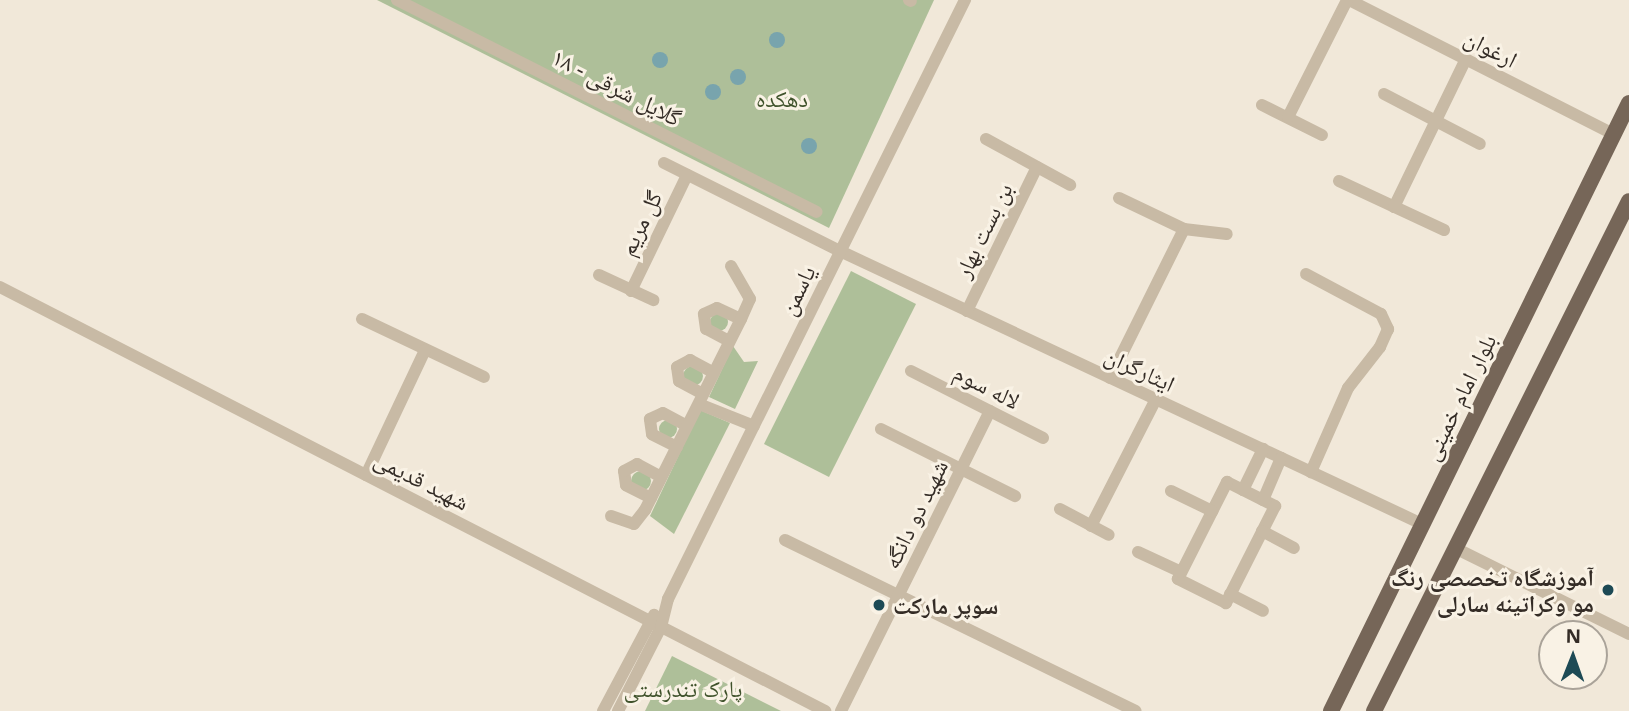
<!DOCTYPE html>
<html>
<head>
<meta charset="utf-8">
<style>
  body { margin:0 }
  #map { position:relative; width:1629px; height:711px; overflow:hidden; background:#f1e8d9; font-family:"Noto Sans","Noto Naskh Arabic",sans-serif }
  div>[style] { position:absolute }
  [style*='--x'] { left:calc(var(--x)*1px); top:calc(var(--y)*1px); width:calc(var(--w)*1px); rotate:calc(var(--a)*1deg) }
  .green>* { inset:0; background:#aebf99 }
  .round { border-radius:50% }
  .water>* { inset:0; background:#78a4ad }
  .minor>* { height:12px; margin:-6px; padding:0 6px; transform-origin:6px; border-radius:6px; background:#c8baa5 }
  .major>* { height:16px; margin:-8px; padding:0 8px; transform-origin:8px; border-radius:8px; background:#766658 }
  .dots>* { width:19px; height:19px; translate:-50% -50%; box-sizing:border-box; border:4px solid #f9f2e5; border-radius:50% }
  span { translate:-50% -50%; white-space:nowrap; text-align:center; line-height:1.15; -webkit-text-stroke:6px #f9f2e5; paint-order:stroke }
  .street-label { font-size:23px; color:#342c26 }
  .park-label { font-size:23px; color:#3f522b }
  .poi-label { font-size:23px; color:#342c26; font-weight:700 }
  .right { translate:-100% -50%; text-align:right }
  .left { translate:0 -50%; text-align:left }
  .north { position:absolute; left:1538px; top:620px; width:70px; height:70px; box-sizing:border-box; background:#f9f2e5; border:2px solid #aaa399; border-radius:50%; rotate:1deg; font-size:19px; font-weight:700; line-height:28px; text-align:center; color:#342c26 }
  .north::after { content:''; display:block; margin:auto; width:24px; height:32px; background:#1d4a55; clip-path:polygon(50% 0,100% 100%,50% 72%,0 100%) }
</style>
</head>
<body>
<div id="map">
  <div class="green">
    <i style="clip-path:polygon(377px 0,934px 0,829px 228px)"></i>
    <i style="clip-path:polygon(851px 271px,916px 304px,829px 477px,764px 444px)"></i>
    <i class="round" style="left:710px;top:313px;width:18px;height:18px"></i>
    <i style="clip-path:polygon(733px 346px,744px 362px,758px 361px,735px 409px,709px 397px)"></i>
    <i class="round" style="left:683px;top:366px;width:20px;height:20px"></i>
    <i style="clip-path:polygon(700px 410px,730px 423px,674px 534px,650px 516px)"></i>
    <i class="round" style="left:659px;top:420px;width:18px;height:18px"></i>
    <i class="round" style="left:631px;top:471px;width:20px;height:20px"></i>
    <i style="clip-path:polygon(672px 656px,781px 711px,645px 711px)"></i>
  </div>
  <div class="water">
    <i class="round" style="left:769px;top:32px;width:16px;height:16px"></i>
    <i class="round" style="left:652px;top:52px;width:16px;height:16px"></i>
    <i class="round" style="left:730px;top:69px;width:16px;height:16px"></i>
    <i class="round" style="left:705px;top:84px;width:16px;height:16px"></i>
    <i class="round" style="left:801px;top:138px;width:16px;height:16px"></i>
  </div>
  <div class="minor">
    <i style="--x:397;--y:0;--w:470;--a:26.8"></i>
    <i style="--x:909;--y:0;--w:2;--a:27"></i>
    <i style="--x:1349;--y:0;--w:296;--a:26.9"></i>
    <i style="--x:1384;--y:94;--w:108;--a:27.5"></i>
    <i style="--x:1262;--y:105;--w:67;--a:26.6"></i>
    <i style="--x:1288;--y:117;--w:131;--a:-63.2"></i>
    <i style="--x:986;--y:139;--w:96;--a:28.7"></i>
    <i style="--x:664;--y:163;--w:197;--a:26.6"></i>
    <i style="--x:840;--y:251;--w:643;--a:25.13"></i>
    <i style="--x:1339;--y:181;--w:116;--a:25"></i>
    <i style="--x:1119;--y:198;--w:72;--a:25.5"></i>
    <i style="--x:1394;--y:207;--w:165;--a:-64.1"></i>
    <i style="--x:1306;--y:274;--w:85;--a:28.1"></i>
    <i style="--x:1381;--y:314;--w:17;--a:65"></i>
    <i style="--x:1388;--y:329;--w:20;--a:114"></i>
    <i style="--x:1380;--y:347;--w:52;--a:128"></i>
    <i style="--x:1348;--y:388;--w:92;--a:113.8"></i>
    <i style="--x:599;--y:275;--w:60;--a:24.8"></i>
    <i style="--x:0;--y:287;--w:928;--a:27.2"></i>
    <i style="--x:631;--y:291;--w:129;--a:-64.2"></i>
    <i style="--x:967;--y:311;--w:160;--a:-64.1"></i>
    <i style="--x:362;--y:319;--w:135;--a:25.4"></i>
    <i style="--x:729;--y:341;--w:26;--a:-152"></i>
    <i style="--x:706;--y:329;--w:15;--a:-98"></i>
    <i style="--x:704;--y:314;--w:14;--a:-25"></i>
    <i style="--x:717;--y:308;--w:26;--a:25"></i>
    <i style="--x:911;--y:371;--w:148;--a:26.9"></i>
    <i style="--x:1110;--y:378;--w:166;--a:-63.6"></i>
    <i style="--x:1184;--y:229;--w:43;--a:6.6"></i>
    <i style="--x:703;--y:394;--w:27;--a:-152"></i>
    <i style="--x:679;--y:381;--w:14;--a:-98"></i>
    <i style="--x:677;--y:367;--w:15;--a:-28"></i>
    <i style="--x:690;--y:360;--w:27;--a:28"></i>
    <i style="--x:699;--y:404;--w:59;--a:21.8"></i>
    <i style="--x:881;--y:429;--w:150;--a:26.6"></i>
    <i style="--x:677;--y:447;--w:28;--a:-153"></i>
    <i style="--x:652;--y:434;--w:15;--a:-98"></i>
    <i style="--x:650;--y:419;--w:14;--a:-25"></i>
    <i style="--x:663;--y:413;--w:27;--a:28"></i>
    <i style="--x:366;--y:475;--w:138;--a:-64.7"></i>
    <i style="--x:1227;--y:482;--w:54;--a:26.6"></i>
    <i style="--x:1275;--y:506;--w:109;--a:116.8"></i>
    <i style="--x:1226;--y:603;--w:54;--a:-153.4"></i>
    <i style="--x:1178;--y:579;--w:109;--a:-63.2"></i>
    <i style="--x:1243;--y:490;--w:46;--a:-64"></i>
    <i style="--x:1171;--y:491;--w:46;--a:26"></i>
    <i style="--x:651;--y:498;--w:28;--a:-153"></i>
    <i style="--x:626;--y:485;--w:14;--a:-98"></i>
    <i style="--x:624;--y:471;--w:15;--a:-28"></i>
    <i style="--x:637;--y:464;--w:27;--a:28"></i>
    <i style="--x:1263;--y:500;--w:46;--a:-66.8"></i>
    <i style="--x:1060;--y:509;--w:55;--a:28"></i>
    <i style="--x:611;--y:516;--w:24;--a:19"></i>
    <i style="--x:634;--y:524;--w:18;--a:-52"></i>
    <i style="--x:645;--y:510;--w:214;--a:-63.3"></i>
    <i style="--x:741;--y:319;--w:22;--a:-66"></i>
    <i style="--x:750;--y:299;--w:38;--a:-120"></i>
    <i style="--x:1091;--y:526;--w:143;--a:-62.9"></i>
    <i style="--x:1262;--y:531;--w:36;--a:28"></i>
    <i style="--x:785;--y:540;--w:390;--a:26"></i>
    <i style="--x:1455;--y:548;--w:194;--a:26.3"></i>
    <i style="--x:1138;--y:552;--w:47;--a:24.9"></i>
    <i style="--x:1230;--y:594;--w:37;--a:27"></i>
    <i style="--x:603;--y:711;--w:109;--a:-62"></i>
    <i style="--x:618;--y:711;--w:94;--a:-62.9"></i>
    <i style="--x:661;--y:627;--w:29;--a:-76"></i>
    <i style="--x:668;--y:599;--w:669;--a:-63.63"></i>
    <i style="--x:841;--y:711;--w:335;--a:-63.6"></i>
  </div>
  <div class="major">
    <i style="--x:1331;--y:711;--w:677;--a:-63.89"></i>
    <i style="--x:1374;--y:711;--w:570;--a:-63.43"></i>
  </div>
  <div class="dots">
    <i style="left:1608px;top:590px;background:#1d4a55"></i>
    <i style="left:879px;top:605px;background:#1d4a55"></i>
  </div>
  <div class="street-label">
    <span style="left:1491px;top:48px;rotate:27deg">ارغوان</span>
    <span style="left:617px;top:87px;rotate:27deg">گلایل شرقی - ۱۸</span>
    <span style="left:640px;top:223px;rotate:-64deg">گل مریم</span>
    <span style="left:983px;top:230px;rotate:-64deg">بن بست بهار</span>
    <span style="left:797px;top:290px;rotate:-64deg">یاسمن</span>
    <span style="left:1140px;top:369px;rotate:25deg">ایثارگران</span>
    <span style="left:987px;top:386px;rotate:27deg">لاله سوم</span>
    <span style="left:1459px;top:397px;rotate:-64deg">بلوار امام خمینی</span>
    <span style="left:422px;top:480px;rotate:27deg">شهید قدیمی</span>
    <span style="left:915px;top:514px;rotate:-64deg">شهید دو دانگه</span>
  </div>
  <div class="park-label">
    <span style="left:782px;top:98px">دهکده</span>
    <span style="left:683px;top:688px">پارک تندرستی</span>
  </div>
  <div class="poi-label">
    <span class="right" style="left:1594px;top:590px">آموزشگاه تخصصی رنگ<br>مو وکراتینه سارلی</span>
    <span class="left" style="left:893px;top:605px">سوپر مارکت</span>
  </div>
  <div class="north">N</div>
</div>
</body>
</html>
